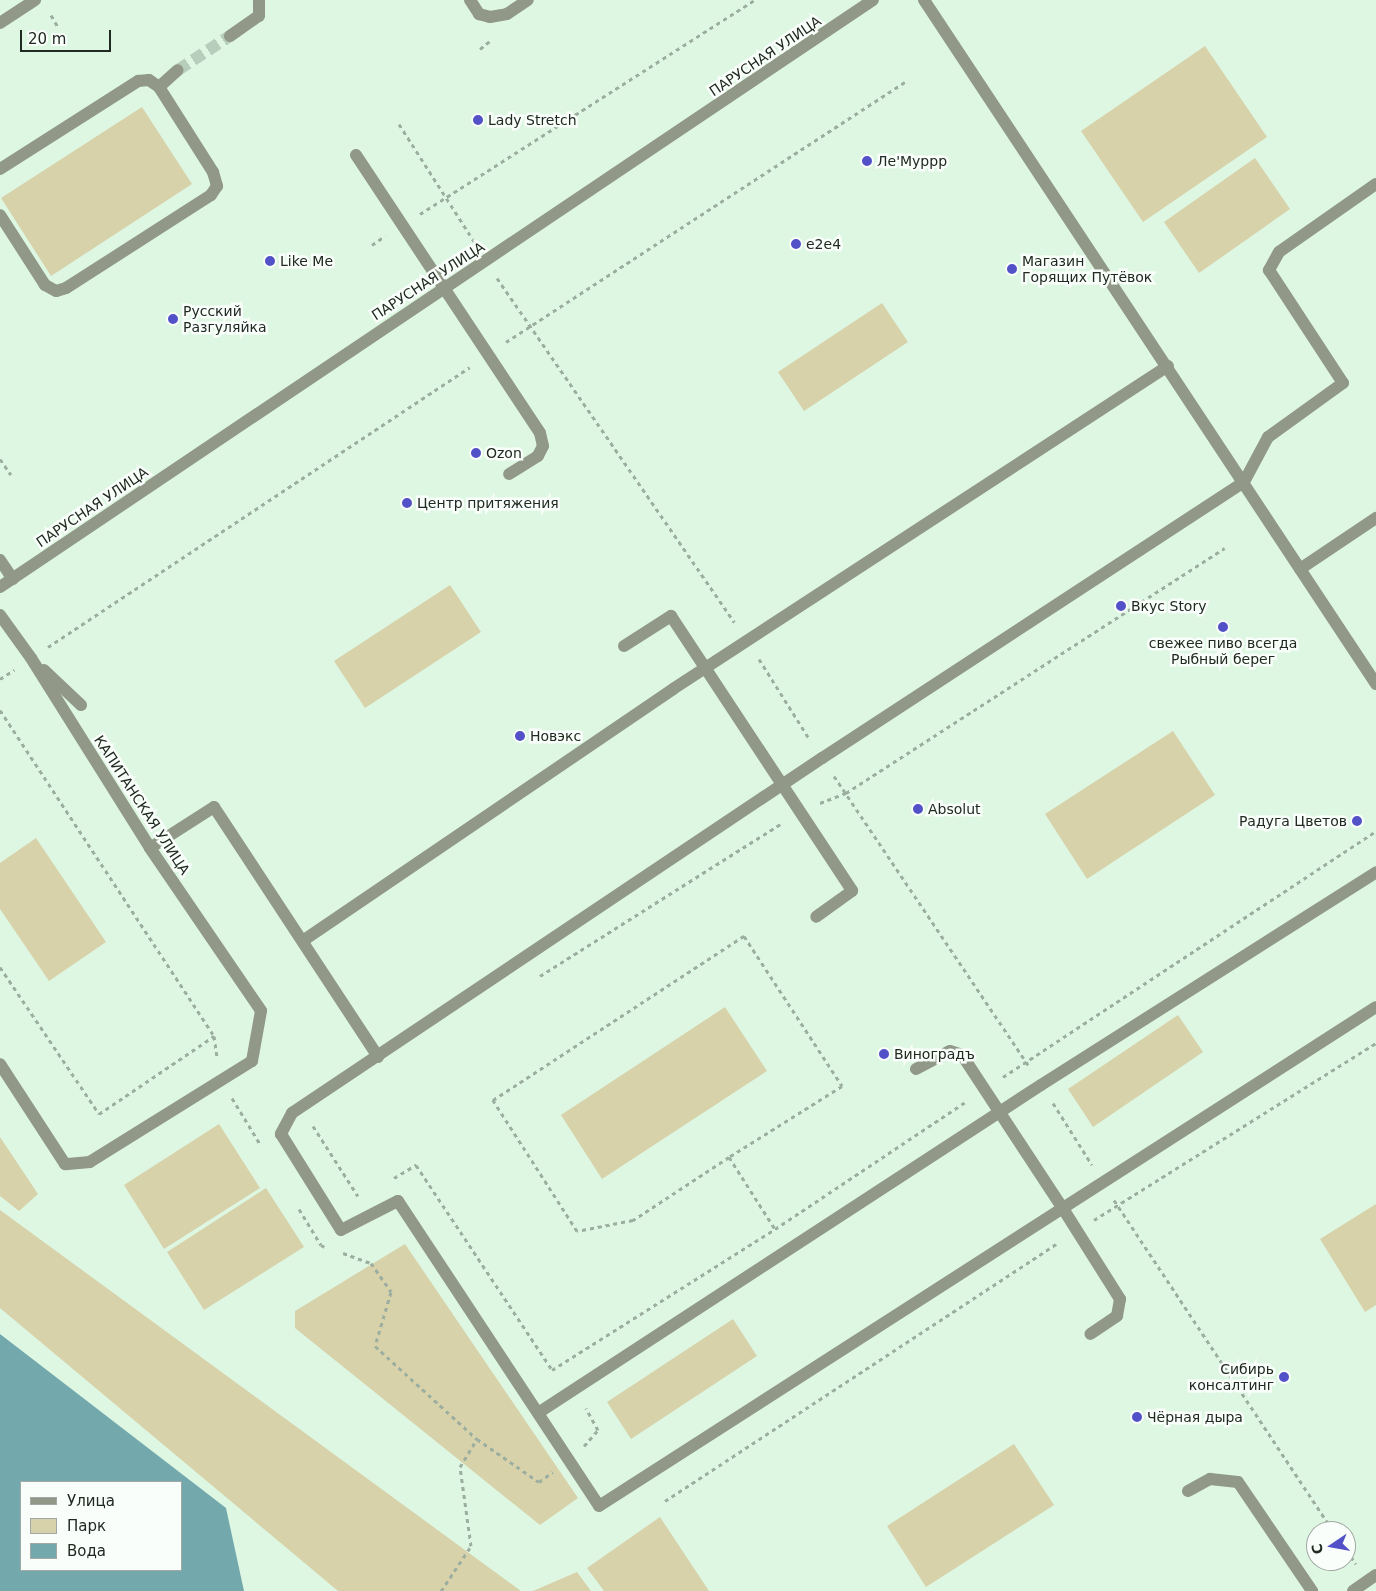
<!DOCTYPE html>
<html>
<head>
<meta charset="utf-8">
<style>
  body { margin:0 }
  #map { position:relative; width:1376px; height:1591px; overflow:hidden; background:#def7e3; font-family:"DejaVu Sans",sans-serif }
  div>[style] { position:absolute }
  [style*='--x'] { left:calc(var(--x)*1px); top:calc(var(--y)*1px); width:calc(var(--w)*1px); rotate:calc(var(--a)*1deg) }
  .green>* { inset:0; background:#d7d2aa }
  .water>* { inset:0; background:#73a9ad }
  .minor-tunnel>* { height:12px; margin-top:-6px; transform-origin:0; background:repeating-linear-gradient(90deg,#b8cebc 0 12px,transparent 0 18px) }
  .path>* { height:3px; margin-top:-1.5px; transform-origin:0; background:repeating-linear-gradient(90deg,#9bae9f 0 4px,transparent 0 8px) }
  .minor>* { height:12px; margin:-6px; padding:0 6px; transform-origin:6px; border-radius:6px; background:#919887 }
  .dots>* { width:14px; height:14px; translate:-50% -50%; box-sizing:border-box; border:2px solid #f9fefa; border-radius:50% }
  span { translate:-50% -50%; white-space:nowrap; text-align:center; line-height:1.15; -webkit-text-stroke:5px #f9fefa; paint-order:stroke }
  .street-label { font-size:14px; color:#202922 }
  .poi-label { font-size:14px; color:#202922 }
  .left { translate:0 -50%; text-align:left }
  .right { translate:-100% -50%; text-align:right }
  .legend { position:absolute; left:20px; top:1481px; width:162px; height:90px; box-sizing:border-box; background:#f9fefa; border:1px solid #a2a9a4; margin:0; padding:6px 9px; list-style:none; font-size:15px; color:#202922 }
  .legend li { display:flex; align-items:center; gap:10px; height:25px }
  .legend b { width:25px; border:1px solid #a2a9a4 }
  .north { position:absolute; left:1306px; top:1521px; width:50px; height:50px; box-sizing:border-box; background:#f9fefa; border:1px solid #a2a9a4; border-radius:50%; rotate:258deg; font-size:14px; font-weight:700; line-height:20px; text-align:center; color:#202922 }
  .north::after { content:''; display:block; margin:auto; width:18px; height:22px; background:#5351c8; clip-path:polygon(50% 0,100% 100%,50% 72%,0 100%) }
  .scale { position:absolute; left:20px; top:30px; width:91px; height:22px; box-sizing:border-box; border:2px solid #202922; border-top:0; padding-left:6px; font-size:15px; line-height:18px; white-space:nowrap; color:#202922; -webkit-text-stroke:4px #f9fefa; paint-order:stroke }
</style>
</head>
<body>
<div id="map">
  <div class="green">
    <i style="clip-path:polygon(1205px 46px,1267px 137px,1143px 222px,1081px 131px)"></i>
    <i style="clip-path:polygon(142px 107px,192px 184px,51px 276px,1px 198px)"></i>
    <i style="clip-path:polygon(1255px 158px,1290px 209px,1199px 273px,1164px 222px)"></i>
    <i style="clip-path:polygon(882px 303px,908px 342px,804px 411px,778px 372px)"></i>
    <i style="clip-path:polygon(450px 585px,481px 632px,365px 708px,334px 661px)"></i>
    <i style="clip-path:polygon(1173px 731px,1215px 795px,1087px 879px,1045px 814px)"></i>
    <i style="clip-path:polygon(36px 838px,106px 942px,49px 981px,0 909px,0 863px)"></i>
    <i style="clip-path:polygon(725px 1007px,767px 1071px,602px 1179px,561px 1115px)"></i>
    <i style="clip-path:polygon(1178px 1015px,1203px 1052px,1093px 1127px,1068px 1089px)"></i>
    <i style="clip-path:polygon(219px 1124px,260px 1188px,164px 1249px,124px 1185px)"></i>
    <i style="clip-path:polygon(0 1137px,38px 1194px,19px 1211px,0 1196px)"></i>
    <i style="clip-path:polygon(266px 1188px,304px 1247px,204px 1310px,167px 1252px)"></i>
    <i style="clip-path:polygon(1376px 1204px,1376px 1305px,1365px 1312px,1320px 1239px)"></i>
    <i style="clip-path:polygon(0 1210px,521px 1591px,338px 1591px,0 1308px)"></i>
    <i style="clip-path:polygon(405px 1244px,578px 1498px,540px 1525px,295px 1328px,295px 1311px)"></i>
    <i style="clip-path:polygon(733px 1319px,757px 1356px,631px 1439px,607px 1402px)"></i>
    <i style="clip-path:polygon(1014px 1444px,1054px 1505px,926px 1587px,887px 1526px)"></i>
    <i style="clip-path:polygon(660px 1517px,709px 1591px,604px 1591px,587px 1568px)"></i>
    <i style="clip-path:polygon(577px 1572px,591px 1591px,533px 1591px)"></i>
  </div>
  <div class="water">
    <i style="clip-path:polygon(evenodd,0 1334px,226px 1508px,244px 1591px,0 1591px,0 1334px,21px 1482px,181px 1482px,181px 1570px,21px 1570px,21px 1482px)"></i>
  </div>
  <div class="minor-tunnel">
    <i style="--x:178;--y:70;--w:62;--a:-33.2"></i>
  </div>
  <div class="path">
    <i style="--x:51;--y:15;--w:14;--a:60"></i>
    <i style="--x:480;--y:49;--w:14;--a:-39"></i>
    <i style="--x:399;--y:124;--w:141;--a:57.4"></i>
    <i style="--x:420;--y:214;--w:397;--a:-32.6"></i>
    <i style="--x:372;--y:245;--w:16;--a:-35"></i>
    <i style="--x:497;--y:278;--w:418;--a:55.4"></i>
    <i style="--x:506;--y:342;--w:478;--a:-33.1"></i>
    <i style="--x:0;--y:459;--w:19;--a:55"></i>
    <i style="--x:48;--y:647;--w:506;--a:-33.56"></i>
    <i style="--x:759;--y:659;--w:96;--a:57.8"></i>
    <i style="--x:0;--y:679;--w:17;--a:-33"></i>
    <i style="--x:0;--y:710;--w:390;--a:56.7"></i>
    <i style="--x:214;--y:1036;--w:22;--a:82"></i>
    <i style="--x:834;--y:776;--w:352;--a:56.1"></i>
    <i style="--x:820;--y:803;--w:28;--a:-21"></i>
    <i style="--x:846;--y:793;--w:451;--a:-32.9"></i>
    <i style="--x:0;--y:967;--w:177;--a:56"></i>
    <i style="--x:99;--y:1114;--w:139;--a:-34.1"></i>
    <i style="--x:540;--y:976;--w:286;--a:-32.3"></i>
    <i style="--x:1003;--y:1077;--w:447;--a:-33.4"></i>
    <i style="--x:232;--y:1098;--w:54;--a:58.7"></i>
    <i style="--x:1053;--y:1103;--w:73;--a:57.8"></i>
    <i style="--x:313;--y:1126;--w:83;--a:57.3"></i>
    <i style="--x:729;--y:1157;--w:115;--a:146.7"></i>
    <i style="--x:633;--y:1220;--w:57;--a:168.9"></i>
    <i style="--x:577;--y:1231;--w:156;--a:-122.7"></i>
    <i style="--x:493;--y:1100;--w:300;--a:-33.2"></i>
    <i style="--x:744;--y:936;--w:179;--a:56.8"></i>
    <i style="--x:842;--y:1086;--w:133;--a:147.9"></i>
    <i style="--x:729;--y:1157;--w:85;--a:57.4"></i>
    <i style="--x:394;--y:1178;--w:26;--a:-31"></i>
    <i style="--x:416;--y:1165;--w:246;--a:56.4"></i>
    <i style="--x:552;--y:1370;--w:264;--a:-32.3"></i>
    <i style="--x:775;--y:1229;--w:231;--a:-33.7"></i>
    <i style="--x:1114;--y:1200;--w:397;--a:56.5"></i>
    <i style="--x:299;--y:1209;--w:42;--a:58.6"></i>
    <i style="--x:321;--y:1245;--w:4;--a:27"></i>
    <i style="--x:1094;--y:1220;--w:333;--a:-32.1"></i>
    <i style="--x:343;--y:1253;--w:30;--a:20"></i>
    <i style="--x:371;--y:1263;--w:35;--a:55"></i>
    <i style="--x:391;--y:1292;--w:56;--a:106.5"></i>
    <i style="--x:375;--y:1346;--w:138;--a:42.4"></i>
    <i style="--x:477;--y:1439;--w:75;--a:34.7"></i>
    <i style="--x:539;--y:1482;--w:17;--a:-36"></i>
    <i style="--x:584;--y:1446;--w:21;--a:-49"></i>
    <i style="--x:598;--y:1430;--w:25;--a:-119"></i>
    <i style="--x:665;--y:1501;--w:472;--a:-33.3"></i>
    <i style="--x:1346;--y:1550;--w:17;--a:54"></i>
    <i style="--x:441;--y:1591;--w:54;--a:-56.3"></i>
    <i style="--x:471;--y:1546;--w:80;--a:-97.9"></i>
    <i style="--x:460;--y:1467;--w:33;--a:-59"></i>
  </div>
  <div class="minor">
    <i style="--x:470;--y:0;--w:17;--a:57"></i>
    <i style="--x:479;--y:14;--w:11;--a:15"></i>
    <i style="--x:490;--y:17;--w:17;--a:-10"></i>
    <i style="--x:507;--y:14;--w:25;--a:-34"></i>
    <i style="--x:924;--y:0;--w:820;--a:56.54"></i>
    <i style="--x:0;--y:23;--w:42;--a:-33.3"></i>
    <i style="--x:230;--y:36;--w:35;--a:-35"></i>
    <i style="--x:259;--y:16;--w:16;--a:-90"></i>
    <i style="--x:159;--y:87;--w:25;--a:-42"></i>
    <i style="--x:356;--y:155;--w:333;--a:56.5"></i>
    <i style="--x:540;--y:433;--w:13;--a:77"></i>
    <i style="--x:543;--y:446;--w:11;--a:117"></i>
    <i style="--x:538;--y:456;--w:34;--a:148"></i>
    <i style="--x:0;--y:169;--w:164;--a:-32.5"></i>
    <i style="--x:138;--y:81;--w:11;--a:-5"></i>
    <i style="--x:149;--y:80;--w:12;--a:35"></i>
    <i style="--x:159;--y:87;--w:101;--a:57.6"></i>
    <i style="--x:213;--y:172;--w:15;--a:74"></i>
    <i style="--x:217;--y:186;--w:11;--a:124"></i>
    <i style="--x:211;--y:195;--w:172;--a:147.3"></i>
    <i style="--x:66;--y:288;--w:10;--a:163"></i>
    <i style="--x:56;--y:291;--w:13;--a:-151"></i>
    <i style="--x:45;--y:285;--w:83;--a:-122.7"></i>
    <i style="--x:1376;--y:184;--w:118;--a:145"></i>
    <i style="--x:1279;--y:252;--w:21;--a:119"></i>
    <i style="--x:1269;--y:270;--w:135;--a:56.8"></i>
    <i style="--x:1343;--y:383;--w:92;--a:144.2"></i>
    <i style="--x:1268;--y:437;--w:51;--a:118.1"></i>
    <i style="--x:1244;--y:482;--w:504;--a:146.81"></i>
    <i style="--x:822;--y:758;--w:638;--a:146.19"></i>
    <i style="--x:292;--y:1113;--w:24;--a:118"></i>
    <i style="--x:281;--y:1134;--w:113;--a:58"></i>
    <i style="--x:341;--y:1230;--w:64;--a:-27"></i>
    <i style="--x:398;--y:1201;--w:365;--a:56.6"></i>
    <i style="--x:599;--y:1506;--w:923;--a:-32.71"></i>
    <i style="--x:0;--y:560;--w:23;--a:56"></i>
    <i style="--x:1300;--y:569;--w:92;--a:-33.9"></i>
    <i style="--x:0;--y:587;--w:1052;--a:-33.92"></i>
    <i style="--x:0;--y:615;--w:53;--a:54.2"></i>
    <i style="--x:31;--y:658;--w:224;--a:57.9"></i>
    <i style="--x:150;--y:848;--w:197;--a:55.7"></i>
    <i style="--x:261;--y:1011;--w:51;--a:100.2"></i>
    <i style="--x:252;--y:1061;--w:191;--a:148.1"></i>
    <i style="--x:90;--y:1162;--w:25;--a:175"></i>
    <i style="--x:65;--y:1164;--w:119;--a:-123"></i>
    <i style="--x:624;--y:646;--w:56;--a:-32.6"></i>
    <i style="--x:671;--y:616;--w:329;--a:56.6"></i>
    <i style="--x:852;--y:891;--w:44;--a:144.2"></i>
    <i style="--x:44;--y:670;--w:51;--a:43.4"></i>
    <i style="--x:150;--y:848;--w:76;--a:-32.6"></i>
    <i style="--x:214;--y:807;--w:299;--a:56.7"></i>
    <i style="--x:304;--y:940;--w:446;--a:-34.2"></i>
    <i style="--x:673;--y:689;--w:591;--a:-33.13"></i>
    <i style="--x:916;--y:1069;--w:38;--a:-28"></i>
    <i style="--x:950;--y:1051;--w:13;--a:18"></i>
    <i style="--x:962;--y:1055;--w:182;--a:56.7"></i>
    <i style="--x:1062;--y:1207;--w:109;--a:57.8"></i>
    <i style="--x:1120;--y:1299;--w:17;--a:100"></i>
    <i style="--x:1117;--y:1316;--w:32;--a:146"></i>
    <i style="--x:538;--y:1413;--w:600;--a:-33.11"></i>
    <i style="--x:1041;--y:1085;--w:397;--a:-32.4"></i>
    <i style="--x:1188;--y:1491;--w:25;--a:-29"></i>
    <i style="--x:1210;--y:1479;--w:28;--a:6"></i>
    <i style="--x:1238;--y:1482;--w:132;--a:55.8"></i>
    <i style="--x:1353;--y:1591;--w:28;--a:-35"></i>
  </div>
  <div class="dots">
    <i style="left:478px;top:120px;background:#5351c8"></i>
    <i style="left:867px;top:161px;background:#5351c8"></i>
    <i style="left:796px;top:244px;background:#5351c8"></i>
    <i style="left:270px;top:261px;background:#5351c8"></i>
    <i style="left:1012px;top:269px;background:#5351c8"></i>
    <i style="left:173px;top:319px;background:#5351c8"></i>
    <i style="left:476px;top:453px;background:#5351c8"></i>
    <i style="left:407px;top:503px;background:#5351c8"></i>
    <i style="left:1121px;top:606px;background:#5351c8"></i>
    <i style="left:1223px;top:627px;background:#5351c8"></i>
    <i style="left:520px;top:736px;background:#5351c8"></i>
    <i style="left:918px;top:809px;background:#5351c8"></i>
    <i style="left:1357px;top:821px;background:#5351c8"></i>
    <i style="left:884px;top:1054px;background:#5351c8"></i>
    <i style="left:1284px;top:1377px;background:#5351c8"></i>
    <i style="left:1137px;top:1417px;background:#5351c8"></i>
  </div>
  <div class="street-label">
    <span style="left:765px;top:56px;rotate:-34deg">ПАРУСНАЯ УЛИЦА</span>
    <span style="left:428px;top:281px;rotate:-33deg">ПАРУСНАЯ УЛИЦА</span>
    <span style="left:92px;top:507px;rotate:-34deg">ПАРУСНАЯ УЛИЦА</span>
    <span style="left:142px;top:805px;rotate:57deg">КАПИТАНСКАЯ УЛИЦА</span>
  </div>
  <div class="poi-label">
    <span class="left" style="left:488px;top:120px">Lady Stretch</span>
    <span class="left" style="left:877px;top:161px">Ле'Муррр</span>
    <span class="left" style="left:806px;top:244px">е2е4</span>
    <span class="left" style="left:280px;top:261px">Like Me</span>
    <span class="left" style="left:1022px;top:269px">Магазин<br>Горящих Путёвок</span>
    <span class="left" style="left:183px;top:319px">Русский<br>Разгуляйка</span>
    <span class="left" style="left:486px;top:453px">Ozon</span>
    <span class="left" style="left:417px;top:503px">Центр притяжения</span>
    <span class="left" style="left:1131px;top:606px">Вкус Story</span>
    <span style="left:1223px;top:651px">свежее пиво всегда<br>Рыбный берег</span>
    <span class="left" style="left:530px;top:736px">Новэкс</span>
    <span class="left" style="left:928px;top:809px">Absolut</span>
    <span class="right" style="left:1347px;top:821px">Радуга Цветов</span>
    <span class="left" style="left:894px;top:1054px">Виноградъ</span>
    <span class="right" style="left:1274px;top:1377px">Сибирь<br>консалтинг</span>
    <span class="left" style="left:1147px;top:1417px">Чёрная дыра</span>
  </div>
  <ul class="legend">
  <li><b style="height:6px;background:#919887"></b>Улица</li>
  <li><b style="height:14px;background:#d7d2aa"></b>Парк</li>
  <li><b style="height:14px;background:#73a9ad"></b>Вода</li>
  </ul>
  <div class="north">С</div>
  <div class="scale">20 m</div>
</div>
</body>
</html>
